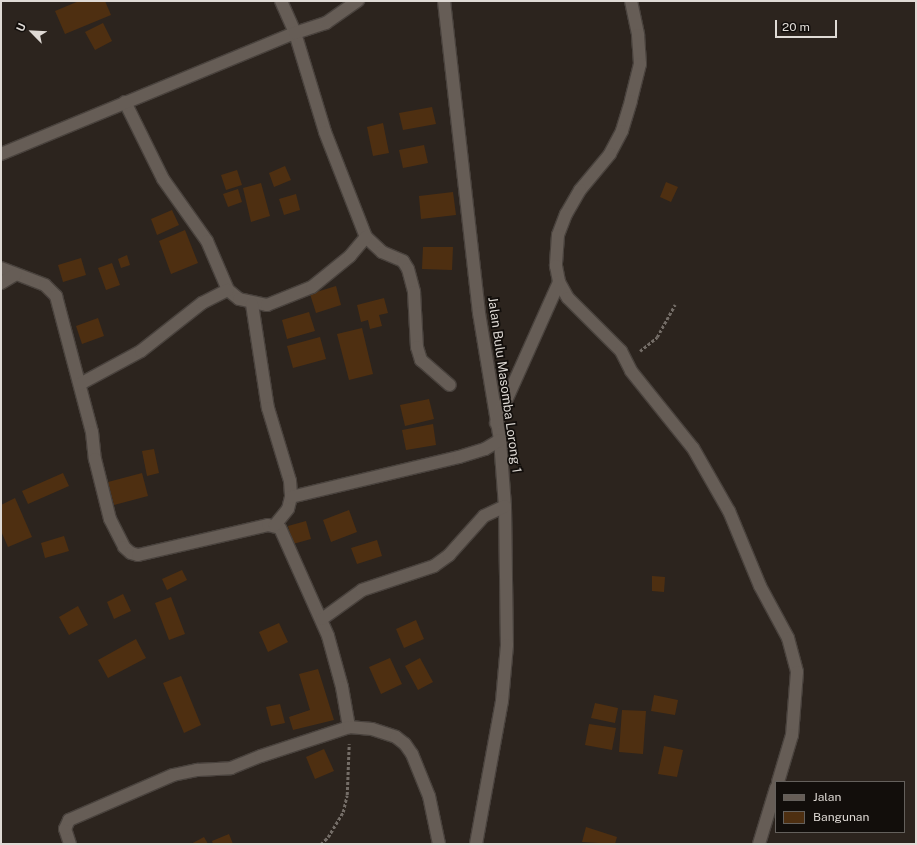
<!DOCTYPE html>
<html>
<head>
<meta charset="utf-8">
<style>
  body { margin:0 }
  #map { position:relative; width:917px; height:845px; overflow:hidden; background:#2c241e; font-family:"Public Sans",sans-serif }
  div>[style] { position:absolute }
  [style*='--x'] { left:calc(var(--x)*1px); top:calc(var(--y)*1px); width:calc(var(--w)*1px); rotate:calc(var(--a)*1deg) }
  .building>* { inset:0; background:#4e2f11 }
  .path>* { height:2.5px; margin-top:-1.25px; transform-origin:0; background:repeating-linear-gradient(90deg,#746d67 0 3px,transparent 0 5px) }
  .roads { filter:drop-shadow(1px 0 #49423d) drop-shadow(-1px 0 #49423d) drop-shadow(0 1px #49423d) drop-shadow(0 -1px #49423d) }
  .minor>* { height:12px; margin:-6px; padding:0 6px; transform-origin:6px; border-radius:6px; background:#665d56 }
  span { translate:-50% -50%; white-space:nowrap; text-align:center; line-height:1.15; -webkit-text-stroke:3.5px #120e0b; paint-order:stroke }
  .street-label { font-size:13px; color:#dfdad5 }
  .frame { position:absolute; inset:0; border:2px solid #dfdad5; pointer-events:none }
  .legend { position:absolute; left:775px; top:781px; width:130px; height:52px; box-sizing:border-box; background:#120e0b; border:1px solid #64605c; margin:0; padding:5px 7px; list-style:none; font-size:12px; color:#dfdad5 }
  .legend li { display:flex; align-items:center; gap:8px; height:20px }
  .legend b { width:20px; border:1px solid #64605c }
  .north { position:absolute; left:12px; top:12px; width:40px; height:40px; -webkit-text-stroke:3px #120e0b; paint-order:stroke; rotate:294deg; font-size:11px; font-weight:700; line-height:16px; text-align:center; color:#dfdad5 }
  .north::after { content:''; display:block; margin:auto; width:14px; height:18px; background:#dfdad5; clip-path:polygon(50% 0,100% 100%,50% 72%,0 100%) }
  .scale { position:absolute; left:775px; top:20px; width:62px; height:18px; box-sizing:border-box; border:2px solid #dfdad5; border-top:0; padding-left:5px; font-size:12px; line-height:14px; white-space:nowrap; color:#dfdad5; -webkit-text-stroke:3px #120e0b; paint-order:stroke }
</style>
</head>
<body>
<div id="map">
  <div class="building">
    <i style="clip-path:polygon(79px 1px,105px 1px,111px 15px,65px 34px,55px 11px)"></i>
    <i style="clip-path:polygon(103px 23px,112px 41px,95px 50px,85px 32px)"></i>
    <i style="clip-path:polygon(432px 107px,436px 124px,403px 130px,399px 113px)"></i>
    <i style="clip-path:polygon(383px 123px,389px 153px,373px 156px,367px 127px)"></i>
    <i style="clip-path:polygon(424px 145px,428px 163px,403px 168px,399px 150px)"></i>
    <i style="clip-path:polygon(285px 166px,291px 180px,274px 187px,269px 173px)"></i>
    <i style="clip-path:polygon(237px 170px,242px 185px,226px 190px,221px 175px)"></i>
    <i style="clip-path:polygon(666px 182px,678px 187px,671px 202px,660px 197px)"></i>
    <i style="clip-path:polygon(261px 183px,270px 216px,251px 222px,243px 188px)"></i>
    <i style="clip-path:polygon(238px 189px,242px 202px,228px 207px,223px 194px)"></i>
    <i style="clip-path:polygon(453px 192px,456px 215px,421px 219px,419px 196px)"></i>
    <i style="clip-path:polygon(296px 194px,300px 210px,284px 215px,279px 199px)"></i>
    <i style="clip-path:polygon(172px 210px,179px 225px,157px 235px,151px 219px)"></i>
    <i style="clip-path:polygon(185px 230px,198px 263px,171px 274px,159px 241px)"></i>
    <i style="clip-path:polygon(423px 247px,453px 247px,452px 270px,422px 269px)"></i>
    <i style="clip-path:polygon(127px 255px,130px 265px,121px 268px,118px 259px)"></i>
    <i style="clip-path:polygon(81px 258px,86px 275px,63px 282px,58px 265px)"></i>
    <i style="clip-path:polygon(112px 263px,120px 285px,106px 290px,98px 268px)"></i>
    <i style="clip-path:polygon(336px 286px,341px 305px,316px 313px,310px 294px)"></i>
    <i style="clip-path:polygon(384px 298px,388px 313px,379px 315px,382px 326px,370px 329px,368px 320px,361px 322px,357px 305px)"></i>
    <i style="clip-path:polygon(309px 312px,315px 331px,287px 339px,282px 320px)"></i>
    <i style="clip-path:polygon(98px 318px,104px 336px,82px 344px,76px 326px)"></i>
    <i style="clip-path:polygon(362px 328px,373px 374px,349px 380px,337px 334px)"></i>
    <i style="clip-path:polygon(320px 337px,326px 359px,293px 368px,287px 346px)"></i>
    <i style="clip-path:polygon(429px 399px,434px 419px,405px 426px,400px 405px)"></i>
    <i style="clip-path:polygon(433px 424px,436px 445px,406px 450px,402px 430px)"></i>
    <i style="clip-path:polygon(154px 449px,159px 473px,147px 476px,142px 451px)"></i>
    <i style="clip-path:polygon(63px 473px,69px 486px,28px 504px,22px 491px)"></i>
    <i style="clip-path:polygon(142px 473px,148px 496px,114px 505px,108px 482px)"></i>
    <i style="clip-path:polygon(15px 498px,32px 537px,8px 547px,1px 531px,1px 505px)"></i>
    <i style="clip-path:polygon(349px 510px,357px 532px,331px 542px,323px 520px)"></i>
    <i style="clip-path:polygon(306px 521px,311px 539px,293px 544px,288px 526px)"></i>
    <i style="clip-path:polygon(64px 536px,69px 551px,45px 558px,41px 543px)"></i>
    <i style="clip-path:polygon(377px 540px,382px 556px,357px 564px,351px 548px)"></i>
    <i style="clip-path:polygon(182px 570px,187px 580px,167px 590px,162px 579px)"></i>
    <i style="clip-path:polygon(652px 576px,665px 577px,664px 592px,652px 591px)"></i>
    <i style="clip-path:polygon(123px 594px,131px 611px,114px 619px,107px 602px)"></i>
    <i style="clip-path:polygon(171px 597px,185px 634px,169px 640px,155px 603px)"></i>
    <i style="clip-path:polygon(78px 606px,88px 625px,69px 635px,59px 617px)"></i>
    <i style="clip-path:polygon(416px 620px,424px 639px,404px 648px,396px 629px)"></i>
    <i style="clip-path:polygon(279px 623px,288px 642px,268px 652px,259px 632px)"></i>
    <i style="clip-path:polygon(136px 639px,146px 658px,108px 678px,98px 660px)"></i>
    <i style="clip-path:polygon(390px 658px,402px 684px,381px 694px,369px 667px)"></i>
    <i style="clip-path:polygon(420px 658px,433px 682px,418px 690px,405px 666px)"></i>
    <i style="clip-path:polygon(318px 669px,334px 720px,293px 730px,289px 717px,310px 710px,299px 674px)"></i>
    <i style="clip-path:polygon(181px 676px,201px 725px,184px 733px,163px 683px)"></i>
    <i style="clip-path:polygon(654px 695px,678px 700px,675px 715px,651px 711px)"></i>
    <i style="clip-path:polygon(595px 703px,618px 708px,615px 723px,591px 718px)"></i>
    <i style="clip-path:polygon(280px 704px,285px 723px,271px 726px,266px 707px)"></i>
    <i style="clip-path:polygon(622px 710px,646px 711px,643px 754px,619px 752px)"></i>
    <i style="clip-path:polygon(589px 724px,616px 728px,612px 750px,585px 745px)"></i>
    <i style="clip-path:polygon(664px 746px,683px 750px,677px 777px,658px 774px)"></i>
    <i style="clip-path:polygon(324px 749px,334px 771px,315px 779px,306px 757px)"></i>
    <i style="clip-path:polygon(586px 827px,617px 837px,615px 844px,582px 842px)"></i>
    <i style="clip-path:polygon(229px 834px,233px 844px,213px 844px,212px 841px)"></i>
    <i style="clip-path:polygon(204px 837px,208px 844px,191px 844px)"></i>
  </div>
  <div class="path">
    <i style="--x:640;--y:351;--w:22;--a:-39"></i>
    <i style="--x:657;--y:337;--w:37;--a:-61"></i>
    <i style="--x:321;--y:844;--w:10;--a:-45"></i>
    <i style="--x:328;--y:837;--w:29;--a:-59"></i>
    <i style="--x:343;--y:812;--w:17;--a:-77"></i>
    <i style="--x:347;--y:795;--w:51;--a:-87.8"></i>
  </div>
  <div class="roads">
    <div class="minor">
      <i style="--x:281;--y:1;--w:35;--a:66"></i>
      <i style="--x:295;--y:33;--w:103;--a:73.1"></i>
      <i style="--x:325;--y:132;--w:113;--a:68.7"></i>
      <i style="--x:366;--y:237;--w:22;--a:43"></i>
      <i style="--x:382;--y:252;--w:23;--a:23"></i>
      <i style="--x:403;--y:261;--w:9;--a:58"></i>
      <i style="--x:408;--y:269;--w:24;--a:75"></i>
      <i style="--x:414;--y:292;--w:55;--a:86.9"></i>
      <i style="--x:417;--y:347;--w:14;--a:73"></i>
      <i style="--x:421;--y:360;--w:38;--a:41"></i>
      <i style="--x:444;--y:1;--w:314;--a:83.6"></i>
      <i style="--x:479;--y:313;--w:129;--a:80.6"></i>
      <i style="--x:500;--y:440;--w:66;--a:85.7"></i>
      <i style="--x:505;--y:506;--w:139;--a:89.2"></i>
      <i style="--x:507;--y:645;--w:56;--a:95.1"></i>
      <i style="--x:502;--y:701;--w:145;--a:100.3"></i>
      <i style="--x:631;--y:1;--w:35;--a:78"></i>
      <i style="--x:638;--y:35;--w:29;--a:86"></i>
      <i style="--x:640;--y:64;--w:38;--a:104"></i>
      <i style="--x:631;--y:101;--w:31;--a:107"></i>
      <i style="--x:622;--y:131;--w:26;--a:118"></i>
      <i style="--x:610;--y:154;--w:47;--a:129.8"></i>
      <i style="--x:580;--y:190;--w:28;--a:120"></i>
      <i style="--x:566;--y:214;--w:22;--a:111"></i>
      <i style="--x:558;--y:235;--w:31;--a:94"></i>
      <i style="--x:556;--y:266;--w:16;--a:79"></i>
      <i style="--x:559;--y:282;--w:18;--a:61"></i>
      <i style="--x:568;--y:298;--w:75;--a:45"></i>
      <i style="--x:621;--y:351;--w:22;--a:63"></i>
      <i style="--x:631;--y:371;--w:99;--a:51.2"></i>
      <i style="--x:693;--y:448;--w:73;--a:60.3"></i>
      <i style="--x:729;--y:511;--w:81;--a:67.5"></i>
      <i style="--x:760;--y:586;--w:59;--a:61.7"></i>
      <i style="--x:788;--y:638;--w:35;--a:75"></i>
      <i style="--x:797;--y:672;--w:63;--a:94.5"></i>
      <i style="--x:792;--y:735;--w:49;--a:106.6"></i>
      <i style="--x:125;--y:102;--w:86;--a:63.7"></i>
      <i style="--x:163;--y:179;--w:76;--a:54.6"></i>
      <i style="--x:207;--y:241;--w:53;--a:66.8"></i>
      <i style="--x:228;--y:290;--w:14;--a:39"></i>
      <i style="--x:239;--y:299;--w:29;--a:12"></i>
      <i style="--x:267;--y:305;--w:48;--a:-21.8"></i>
      <i style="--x:312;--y:287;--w:49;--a:-39.2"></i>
      <i style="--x:350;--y:256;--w:25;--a:-50"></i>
      <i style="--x:1;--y:154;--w:318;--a:-22.4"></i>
      <i style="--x:295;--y:33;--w:33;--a:-18"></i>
      <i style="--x:326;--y:23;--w:39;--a:-35"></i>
      <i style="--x:1;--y:268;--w:47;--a:21.1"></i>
      <i style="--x:45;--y:285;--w:16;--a:45"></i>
      <i style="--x:56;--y:296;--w:141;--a:75.2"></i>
      <i style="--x:92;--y:432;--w:27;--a:84"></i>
      <i style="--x:95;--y:459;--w:62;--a:76"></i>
      <i style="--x:110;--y:519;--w:31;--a:63"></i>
      <i style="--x:124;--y:547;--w:9;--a:41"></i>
      <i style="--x:131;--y:553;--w:7;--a:16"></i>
      <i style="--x:138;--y:555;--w:133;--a:-13"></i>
      <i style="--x:268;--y:525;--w:12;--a:14"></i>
      <i style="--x:280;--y:528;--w:118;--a:66"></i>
      <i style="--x:328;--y:636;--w:53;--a:74.6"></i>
      <i style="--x:342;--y:687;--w:41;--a:80.1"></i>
      <i style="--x:1;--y:283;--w:17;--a:-31"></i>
      <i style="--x:252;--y:304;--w:105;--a:81.3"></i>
      <i style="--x:268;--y:408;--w:76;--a:73.2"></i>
      <i style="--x:290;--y:481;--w:16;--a:86"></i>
      <i style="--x:291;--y:497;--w:12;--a:104"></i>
      <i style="--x:288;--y:509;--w:21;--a:129"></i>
      <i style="--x:80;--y:384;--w:69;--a:-28.4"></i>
      <i style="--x:141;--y:351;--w:78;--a:-38.2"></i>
      <i style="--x:202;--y:303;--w:29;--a:-27"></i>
      <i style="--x:496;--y:423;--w:154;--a:-65.9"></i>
      <i style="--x:291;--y:497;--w:173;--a:-13.4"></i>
      <i style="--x:459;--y:457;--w:27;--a:-17"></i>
      <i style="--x:485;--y:449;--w:17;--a:-31"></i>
      <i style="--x:322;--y:619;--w:49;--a:-35.9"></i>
      <i style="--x:362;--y:590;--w:76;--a:-18.4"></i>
      <i style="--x:434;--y:566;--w:19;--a:-36"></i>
      <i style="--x:449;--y:555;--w:52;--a:-48.1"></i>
      <i style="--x:484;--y:516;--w:23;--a:-25"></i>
      <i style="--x:70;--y:844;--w:16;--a:-108"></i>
      <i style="--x:65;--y:829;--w:10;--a:-66"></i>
      <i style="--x:69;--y:820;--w:113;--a:-23.4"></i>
      <i style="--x:173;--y:775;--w:25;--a:-12"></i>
      <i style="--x:197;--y:770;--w:34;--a:-3"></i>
      <i style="--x:231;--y:768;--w:32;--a:-22"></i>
      <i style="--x:261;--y:756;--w:93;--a:-18.2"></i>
      <i style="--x:349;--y:727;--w:23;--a:5"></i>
      <i style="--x:372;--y:729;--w:25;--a:18"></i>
      <i style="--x:396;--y:737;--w:11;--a:38"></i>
      <i style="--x:405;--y:744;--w:12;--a:55"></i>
      <i style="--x:412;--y:754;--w:45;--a:68"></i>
      <i style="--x:429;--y:796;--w:49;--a:78.2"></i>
      <i style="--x:759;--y:844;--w:59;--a:-73.1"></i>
    </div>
  </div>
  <div class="street-label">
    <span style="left:504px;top:385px;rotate:82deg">Jalan Bulu Masomba Lorong 1</span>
  </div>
  <div class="frame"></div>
  <ul class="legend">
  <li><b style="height:5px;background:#665d56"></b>Jalan</li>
  <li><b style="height:11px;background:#4e2f11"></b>Bangunan</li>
  </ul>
  <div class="north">U</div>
  <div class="scale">20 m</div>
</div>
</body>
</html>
